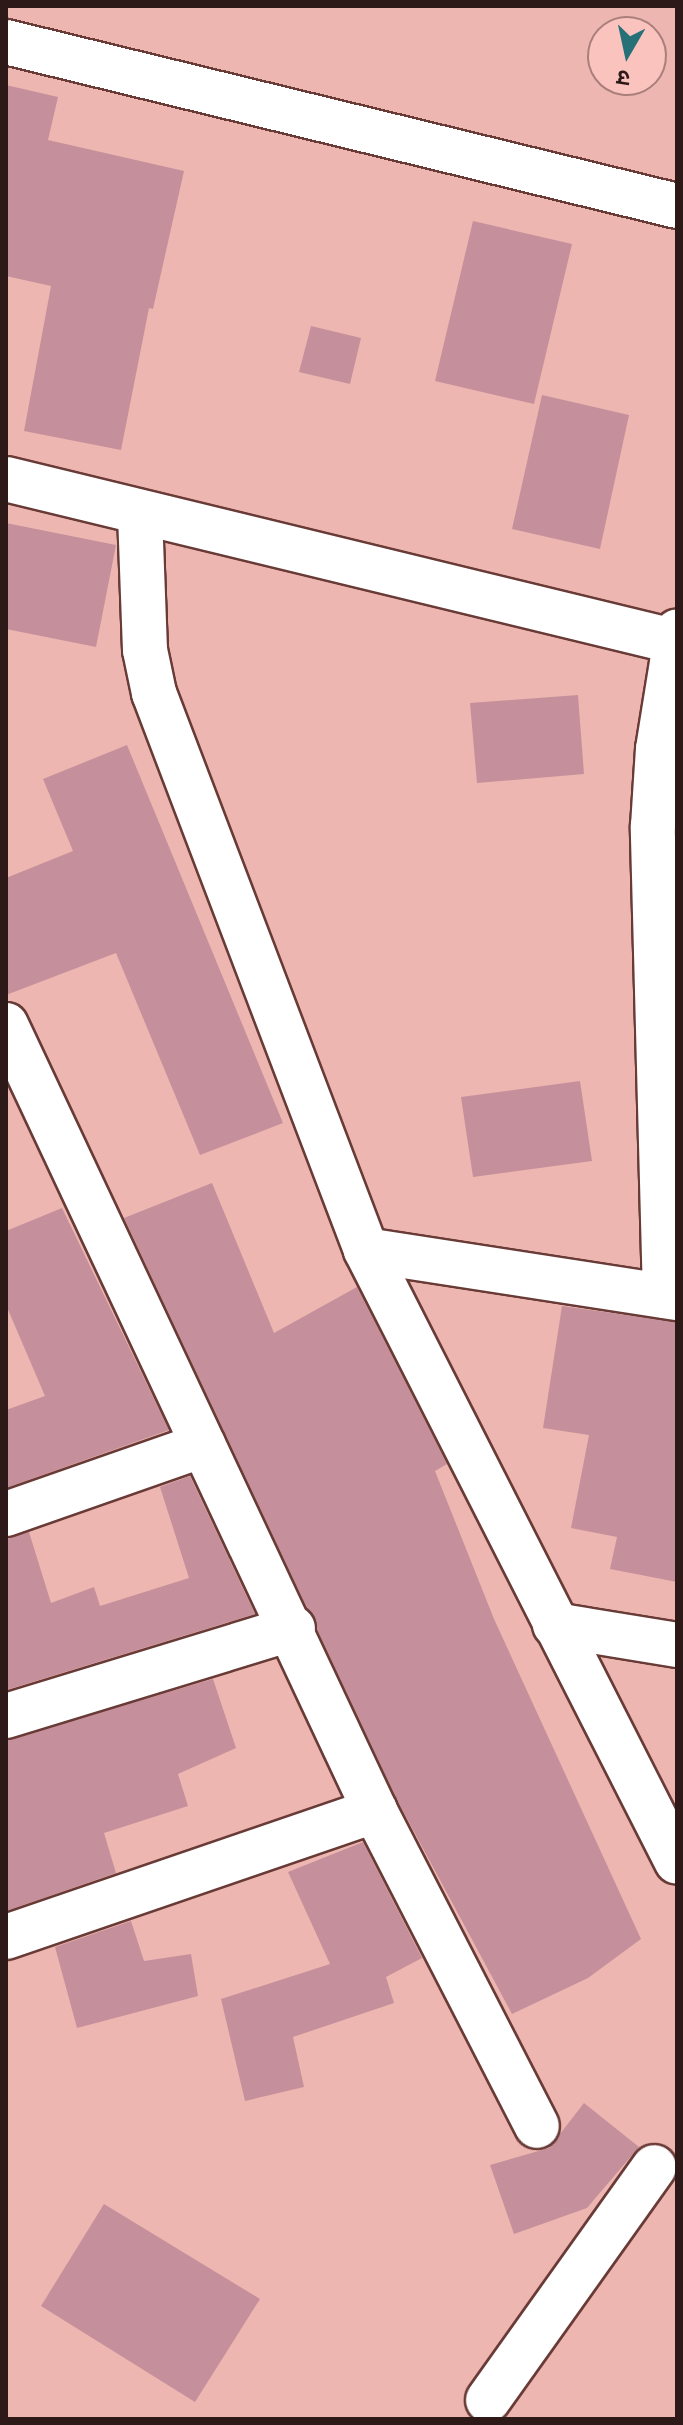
<!DOCTYPE html>
<html>
<head>
<meta charset="utf-8">
<style>
  body { margin:0 }
  #map { position:relative; width:683px; height:2425px; overflow:hidden; background:#eeb6b0; font-family:"Nunito Sans","Noto Sans Devanagari",sans-serif }
  div>[style] { position:absolute }
  [style*='--x'] { left:calc(var(--x)*1px); top:calc(var(--y)*1px); width:calc(var(--w)*1px); rotate:calc(var(--a)*1deg) }
  .building>* { inset:0; background:#c5909b }
  .roads { filter:drop-shadow(2px 0 #693b37) drop-shadow(-2px 0 #693b37) drop-shadow(0 2px #693b37) drop-shadow(0 -2px #693b37) }
  .minor>* { height:44px; margin:-22px; padding:0 22px; transform-origin:22px; border-radius:22px; background:#fff }
  span { translate:-50% -50%; white-space:nowrap; text-align:center; line-height:1.15; -webkit-text-stroke:6px #fbc3bd; paint-order:stroke }
  .frame { position:absolute; inset:0; border:8px solid #2d1917; pointer-events:none }
  .north { position:absolute; left:587px; top:16px; width:80px; height:80px; box-sizing:border-box; background:#fbc3bd; border:2px solid #a97f7b; border-radius:50%; rotate:189deg; font-size:22px; font-weight:700; line-height:32px; text-align:center; color:#2d1917 }
  .north::after { content:''; display:block; margin:auto; width:28px; height:36px; background:#267078; clip-path:polygon(50% 0,100% 100%,50% 72%,0 100%) }
</style>
</head>
<body>
<div id="map">
  <div class="building">
    <i style="clip-path:polygon(6px 85px,58px 97px,48px 140px,184px 171px,153px 309px,149px 308px,121px 450px,24px 431px,51px 286px,6px 276px)"></i>
    <i style="clip-path:polygon(473px 221px,572px 244px,534px 404px,435px 381px)"></i>
    <i style="clip-path:polygon(311px 326px,361px 338px,350px 384px,299px 372px)"></i>
    <i style="clip-path:polygon(542px 395px,629px 415px,600px 549px,512px 529px)"></i>
    <i style="clip-path:polygon(6px 523px,116px 545px,96px 647px,6px 629px)"></i>
    <i style="clip-path:polygon(578px 695px,584px 774px,477px 783px,470px 703px)"></i>
    <i style="clip-path:polygon(127px 745px,283px 1123px,200px 1155px,116px 953px,6px 995px,6px 878px,73px 851px,43px 779px)"></i>
    <i style="clip-path:polygon(580px 1081px,592px 1161px,473px 1177px,461px 1097px)"></i>
    <i style="clip-path:polygon(212px 1183px,274px 1333px,357px 1287px,447px 1464px,435px 1471px,494px 1619px,641px 1939px,588px 1978px,512px 2014px,397px 1800px,124px 1218px)"></i>
    <i style="clip-path:polygon(62px 1208px,169px 1430px,6px 1488px,6px 1410px,45px 1396px,6px 1305px,6px 1231px)"></i>
    <i style="clip-path:polygon(562px 1306px,677px 1322px,677px 1582px,610px 1569px,617px 1537px,571px 1528px,589px 1435px,543px 1428px)"></i>
    <i style="clip-path:polygon(190px 1476px,255px 1614px,6px 1690px,6px 1538px,29px 1532px,51px 1603px,94px 1587px,100px 1606px,189px 1578px,160px 1487px)"></i>
    <i style="clip-path:polygon(213px 1679px,236px 1748px,178px 1774px,188px 1806px,104px 1833px,116px 1873px,6px 1911px,6px 1740px)"></i>
    <i style="clip-path:polygon(363px 1842px,422px 1958px,386px 1977px,394px 2003px,293px 2037px,304px 2087px,245px 2101px,221px 1999px,330px 1964px,288px 1872px)"></i>
    <i style="clip-path:polygon(131px 1921px,144px 1961px,191px 1954px,198px 1996px,77px 2028px,55px 1947px)"></i>
    <i style="clip-path:polygon(584px 2103px,639px 2147px,587px 2208px,514px 2234px,490px 2165px,549px 2148px)"></i>
    <i style="clip-path:polygon(104px 2204px,260px 2299px,195px 2402px,41px 2306px)"></i>
  </div>
  <div class="roads">
    <div class="minor">
      <i style="--x:6;--y:42;--w:691;--a:13.73"></i>
      <i style="--x:6;--y:479;--w:691;--a:13.65"></i>
      <i style="--x:140;--y:514;--w:136;--a:87.9"></i>
      <i style="--x:145;--y:650;--w:44;--a:78.2"></i>
      <i style="--x:154;--y:693;--w:596;--a:69.16"></i>
      <i style="--x:366;--y:1250;--w:686;--a:63.06"></i>
      <i style="--x:6;--y:1025;--w:868;--a:64.85"></i>
      <i style="--x:375;--y:1811;--w:354;--a:62.8"></i>
      <i style="--x:366;--y:1250;--w:315;--a:8.8"></i>
      <i style="--x:665;--y:1296;--w:470;--a:-91.5"></i>
      <i style="--x:653;--y:826;--w:77;--a:-86.3"></i>
      <i style="--x:658;--y:749;--w:119;--a:-80.8"></i>
      <i style="--x:6;--y:1514;--w:209;--a:-19.3"></i>
      <i style="--x:555;--y:1625;--w:124;--a:9.3"></i>
      <i style="--x:6;--y:1716;--w:300;--a:-17"></i>
      <i style="--x:6;--y:1937;--w:390;--a:-18.9"></i>
      <i style="--x:488;--y:2400;--w:286;--a:-54.5"></i>
    </div>
  </div>
  <div class="frame"></div>
  <div class="north">उ</div>
</div>
</body>
</html>
